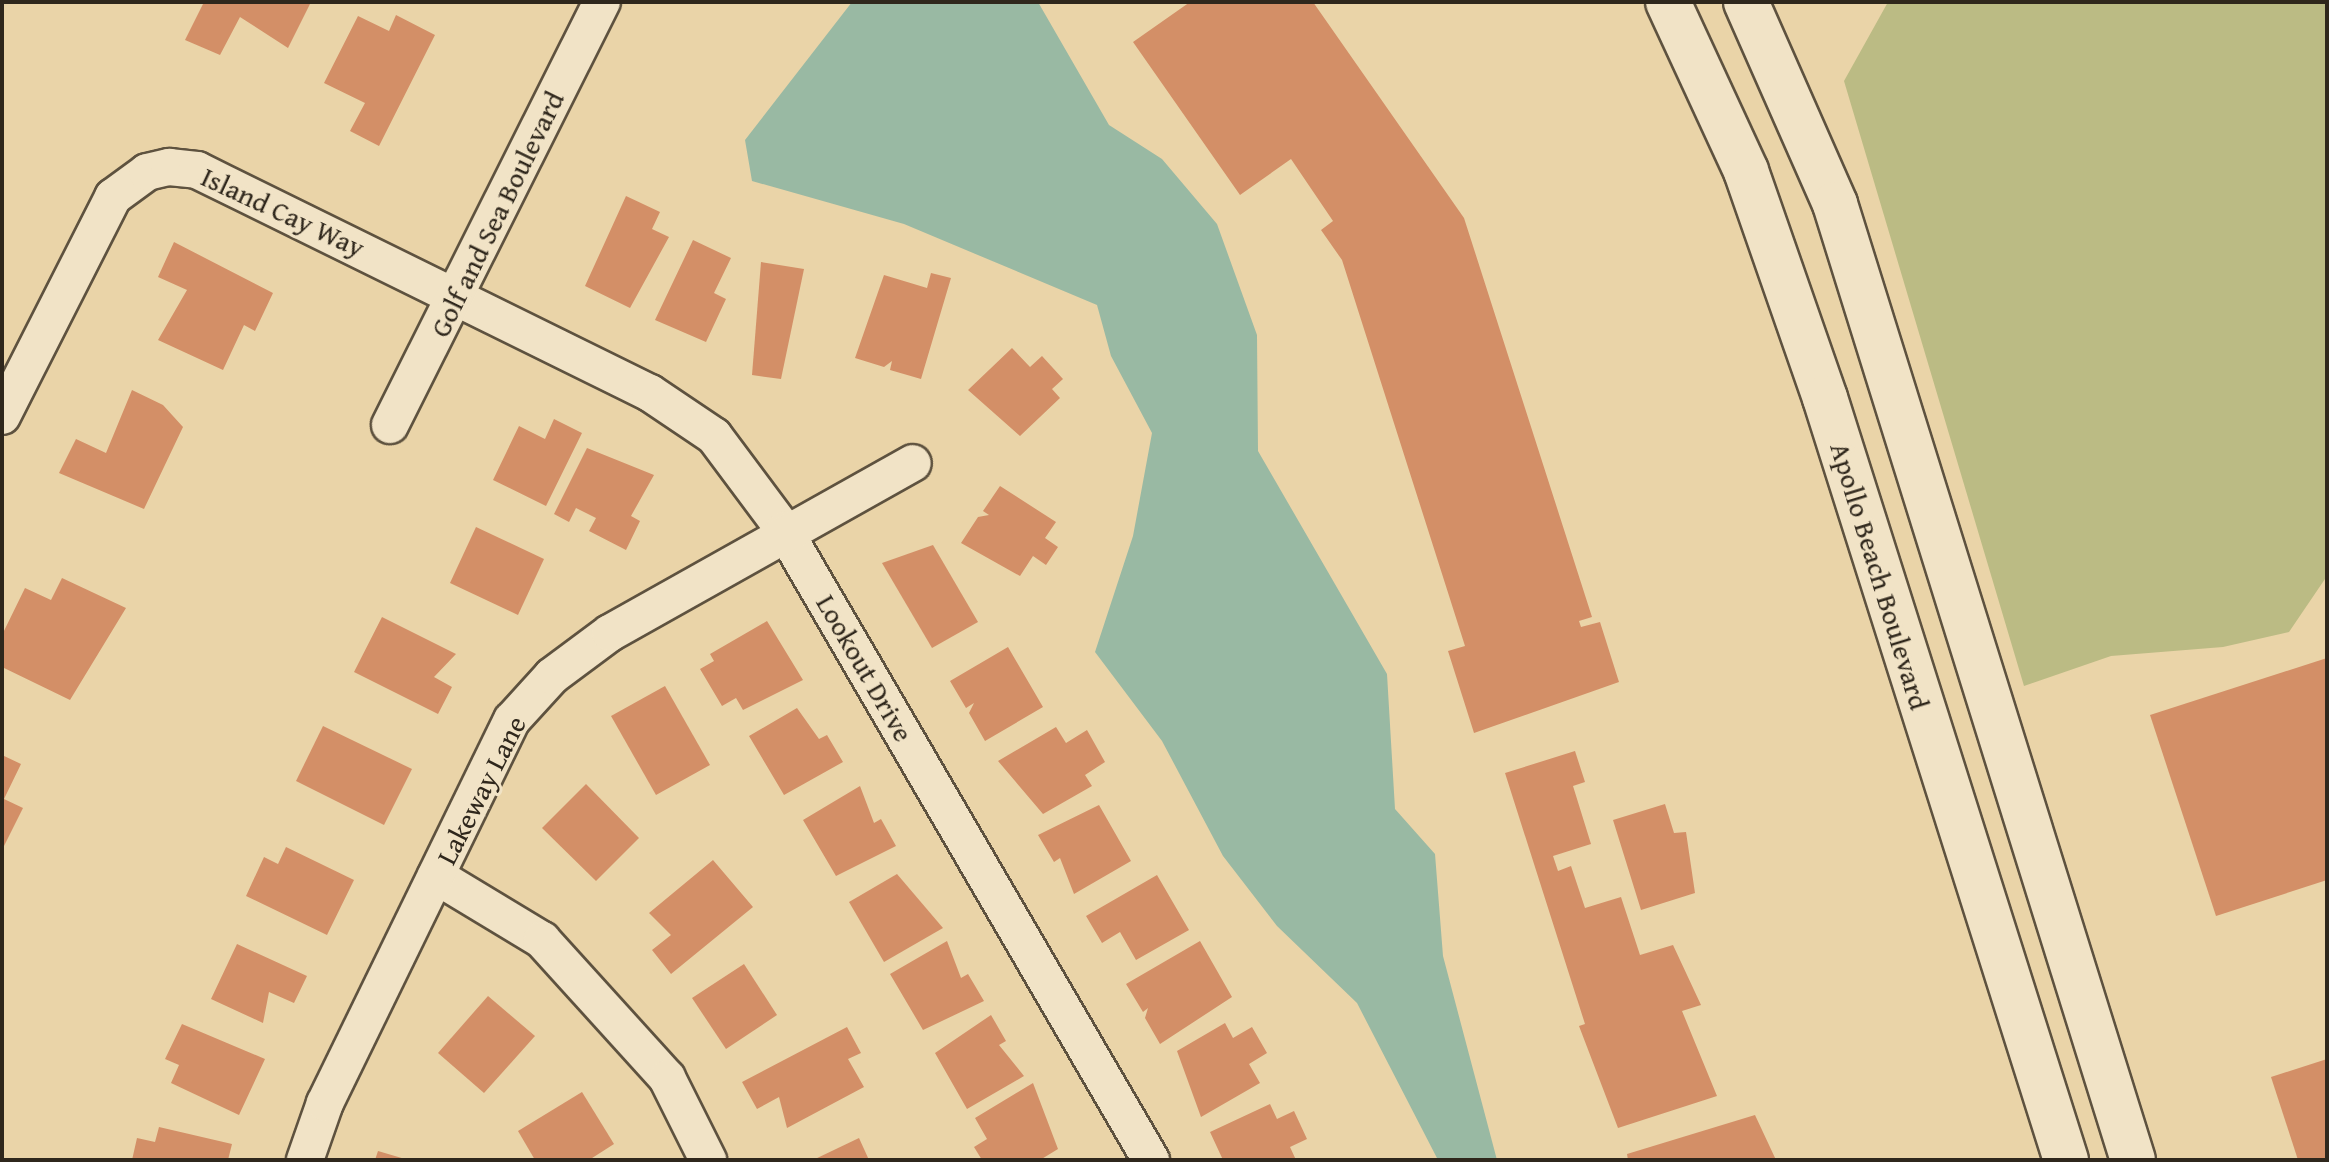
<!DOCTYPE html>
<html>
<head>
<meta charset="utf-8">
<style>
  body { margin:0 }
  #map { position:relative; width:2329px; height:1162px; overflow:hidden; background:#ead4a8; font-family:"Gentium Book Plus",serif }
  div>[style] { position:absolute }
  [style*='--x'] { left:calc(var(--x)*1px); top:calc(var(--y)*1px); width:calc(var(--w)*1px); rotate:calc(var(--a)*1deg) }
  .green>* { inset:0; background:#bbbb84 }
  .water>* { inset:0; background:#99b9a3 }
  .building>* { inset:0; background:#d38f67 }
  .roads { filter:drop-shadow(2px 0 #5e523f) drop-shadow(-2px 0 #5e523f) drop-shadow(0 2px #5e523f) drop-shadow(0 -2px #5e523f) }
  .street>* { height:36px; margin:-18px; padding:0 18px; transform-origin:18px; border-radius:18px; background:#f1e3c6 }
  .secondary>* { height:44px; margin:-22px; padding:0 22px; transform-origin:22px; border-radius:22px; background:#f1e3c6 }
  span { translate:-50% -50%; white-space:nowrap; text-align:center; line-height:1.15; -webkit-text-stroke:6px #f1e3c6; paint-order:stroke }
  .street-label { font-size:28px; color:#2f271c }
  .frame { position:absolute; inset:0; border:4px solid #2f271c; pointer-events:none }
</style>
</head>
<body>
<div id="map">
  <div class="green">
    <i style="clip-path:polygon(1888px 2px,2327px 2px,2327px 576px,2289px 632px,2223px 647px,2111px 656px,2024px 686px,1844px 81px)"></i>
  </div>
  <div class="water">
    <i style="clip-path:polygon(852px 2px,1038px 2px,1109px 125px,1162px 159px,1217px 224px,1257px 335px,1258px 451px,1387px 674px,1395px 809px,1435px 854px,1443px 956px,1497px 1160px,1438px 1160px,1357px 1003px,1277px 926px,1223px 856px,1162px 741px,1095px 652px,1133px 536px,1152px 433px,1111px 356px,1097px 305px,904px 224px,752px 181px,745px 140px)"></i>
  </div>
  <div class="building">
    <i style="clip-path:polygon(204px 2px,311px 2px,288px 48px,240px 17px,220px 55px,185px 40px)"></i>
    <i style="clip-path:polygon(1190px 2px,1313px 2px,1464px 218px,1592px 617px,1579px 621px,1581px 627px,1600px 622px,1619px 682px,1474px 733px,1448px 651px,1465px 646px,1342px 260px,1321px 230px,1333px 221px,1291px 159px,1240px 195px,1133px 42px)"></i>
    <i style="clip-path:polygon(396px 15px,435px 35px,379px 146px,350px 131px,365px 103px,324px 83px,358px 16px,389px 31px)"></i>
    <i style="clip-path:polygon(626px 196px,660px 212px,652px 229px,669px 237px,630px 308px,585px 286px)"></i>
    <i style="clip-path:polygon(693px 240px,731px 258px,714px 293px,726px 299px,706px 342px,655px 320px)"></i>
    <i style="clip-path:polygon(174px 242px,273px 293px,255px 331px,244px 325px,223px 370px,158px 340px,187px 290px,158px 277px)"></i>
    <i style="clip-path:polygon(761px 262px,804px 269px,781px 379px,752px 375px)"></i>
    <i style="clip-path:polygon(931px 273px,951px 278px,921px 379px,890px 370px,892px 361px,884px 367px,855px 358px,884px 275px,927px 288px)"></i>
    <i style="clip-path:polygon(1012px 348px,1030px 367px,1042px 356px,1063px 379px,1052px 389px,1060px 398px,1020px 436px,968px 390px)"></i>
    <i style="clip-path:polygon(132px 390px,163px 405px,183px 427px,144px 509px,59px 473px,76px 439px,106px 453px)"></i>
    <i style="clip-path:polygon(554px 419px,582px 433px,546px 506px,493px 480px,519px 426px,545px 439px)"></i>
    <i style="clip-path:polygon(587px 448px,654px 475px,631px 516px,640px 521px,626px 550px,589px 531px,596px 518px,576px 508px,569px 522px,554px 514px)"></i>
    <i style="clip-path:polygon(1000px 486px,1056px 522px,1045px 538px,1058px 547px,1046px 565px,1033px 556px,1020px 576px,961px 543px,978px 517px,989px 515px,983px 511px)"></i>
    <i style="clip-path:polygon(476px 527px,544px 559px,518px 615px,450px 583px)"></i>
    <i style="clip-path:polygon(933px 545px,978px 622px,932px 648px,882px 563px)"></i>
    <i style="clip-path:polygon(62px 578px,126px 608px,70px 700px,2px 667px,2px 635px,25px 588px,51px 600px)"></i>
    <i style="clip-path:polygon(382px 617px,456px 654px,434px 677px,452px 687px,438px 714px,354px 672px)"></i>
    <i style="clip-path:polygon(767px 621px,803px 680px,743px 710px,736px 698px,722px 706px,700px 669px,714px 661px,710px 654px)"></i>
    <i style="clip-path:polygon(1008px 647px,1043px 707px,985px 741px,969px 713px,974px 703px,966px 708px,950px 681px)"></i>
    <i style="clip-path:polygon(2327px 658px,2327px 880px,2216px 916px,2150px 715px)"></i>
    <i style="clip-path:polygon(665px 686px,710px 765px,656px 795px,611px 716px)"></i>
    <i style="clip-path:polygon(797px 708px,819px 739px,827px 735px,843px 762px,784px 795px,749px 736px)"></i>
    <i style="clip-path:polygon(323px 726px,412px 769px,384px 825px,296px 781px)"></i>
    <i style="clip-path:polygon(1056px 727px,1066px 743px,1087px 730px,1105px 762px,1085px 775px,1092px 786px,1043px 814px,998px 761px)"></i>
    <i style="clip-path:polygon(1575px 751px,1585px 782px,1573px 786px,1591px 844px,1553px 856px,1558px 871px,1571px 866px,1585px 908px,1621px 897px,1640px 955px,1673px 945px,1701px 1005px,1682px 1011px,1717px 1096px,1618px 1128px,1579px 1026px,1585px 1024px,1505px 773px)"></i>
    <i style="clip-path:polygon(2px 755px,21px 764px,4px 799px,23px 808px,2px 850px)"></i>
    <i style="clip-path:polygon(586px 784px,639px 838px,596px 881px,542px 828px)"></i>
    <i style="clip-path:polygon(860px 786px,874px 823px,881px 819px,896px 846px,836px 876px,803px 820px)"></i>
    <i style="clip-path:polygon(1665px 804px,1674px 833px,1686px 832px,1695px 893px,1641px 910px,1613px 820px)"></i>
    <i style="clip-path:polygon(1099px 805px,1131px 861px,1074px 894px,1060px 858px,1054px 862px,1038px 835px)"></i>
    <i style="clip-path:polygon(286px 847px,354px 880px,327px 935px,246px 896px,264px 857px,278px 864px)"></i>
    <i style="clip-path:polygon(713px 860px,753px 907px,671px 974px,652px 950px,671px 935px,649px 913px)"></i>
    <i style="clip-path:polygon(897px 874px,943px 928px,884px 962px,849px 902px)"></i>
    <i style="clip-path:polygon(1157px 875px,1189px 930px,1136px 960px,1120px 932px,1102px 943px,1086px 916px)"></i>
    <i style="clip-path:polygon(947px 941px,961px 978px,968px 974px,984px 1001px,923px 1030px,890px 974px)"></i>
    <i style="clip-path:polygon(1200px 941px,1232px 997px,1160px 1044px,1145px 1018px,1148px 1008px,1143px 1012px,1126px 984px)"></i>
    <i style="clip-path:polygon(237px 944px,307px 976px,294px 1003px,269px 992px,263px 1023px,211px 999px)"></i>
    <i style="clip-path:polygon(744px 964px,777px 1015px,726px 1049px,692px 998px)"></i>
    <i style="clip-path:polygon(488px 996px,535px 1036px,484px 1093px,438px 1053px)"></i>
    <i style="clip-path:polygon(991px 1015px,1006px 1041px,999px 1045px,1024px 1076px,967px 1109px,935px 1053px)"></i>
    <i style="clip-path:polygon(1225px 1023px,1233px 1038px,1252px 1027px,1267px 1053px,1249px 1064px,1260px 1083px,1201px 1117px,1177px 1051px)"></i>
    <i style="clip-path:polygon(182px 1024px,265px 1059px,239px 1115px,171px 1083px,179px 1065px,165px 1059px)"></i>
    <i style="clip-path:polygon(847px 1027px,861px 1053px,848px 1059px,864px 1087px,787px 1128px,779px 1097px,757px 1109px,742px 1082px)"></i>
    <i style="clip-path:polygon(2327px 1059px,2327px 1160px,2298px 1160px,2271px 1077px)"></i>
    <i style="clip-path:polygon(1033px 1083px,1058px 1149px,1040px 1160px,982px 1160px,974px 1147px,987px 1139px,975px 1118px)"></i>
    <i style="clip-path:polygon(582px 1092px,614px 1144px,589px 1160px,535px 1160px,518px 1131px)"></i>
    <i style="clip-path:polygon(1270px 1104px,1277px 1119px,1294px 1111px,1307px 1139px,1290px 1147px,1296px 1160px,1223px 1160px,1210px 1132px)"></i>
    <i style="clip-path:polygon(1755px 1115px,1776px 1160px,1628px 1160px,1627px 1154px)"></i>
    <i style="clip-path:polygon(159px 1127px,232px 1144px,228px 1160px,132px 1160px,137px 1138px,155px 1142px)"></i>
    <i style="clip-path:polygon(859px 1138px,869px 1160px,813px 1160px)"></i>
    <i style="clip-path:polygon(378px 1151px,405px 1159px,404px 1160px,375px 1160px)"></i>
  </div>
  <div class="roads">
    <div class="street">
      <i style="--x:2;--y:416;--w:246;--a:-63.1"></i>
      <i style="--x:113;--y:197;--w:42;--a:-36.3"></i>
      <i style="--x:147;--y:172;--w:23;--a:-13"></i>
      <i style="--x:169;--y:167;--w:28;--a:6"></i>
      <i style="--x:197;--y:170;--w:505;--a:26.21"></i>
      <i style="--x:650;--y:393;--w:77;--a:33.9"></i>
      <i style="--x:714;--y:436;--w:117;--a:53.3"></i>
      <i style="--x:784;--y:530;--w:729;--a:59.78"></i>
      <i style="--x:390;--y:425;--w:473;--a:-63.4"></i>
      <i style="--x:436;--y:876;--w:124;--a:31.1"></i>
      <i style="--x:542;--y:940;--w:186;--a:47.8"></i>
      <i style="--x:667;--y:1078;--w:92;--a:63.4"></i>
      <i style="--x:305;--y:1160;--w:60;--a:-70.7"></i>
      <i style="--x:325;--y:1103;--w:426;--a:-64"></i>
      <i style="--x:512;--y:720;--w:59;--a:-47.7"></i>
      <i style="--x:552;--y:676;--w:72;--a:-36.6"></i>
      <i style="--x:610;--y:633;--w:347;--a:-29.3"></i>
    </div>
    <div class="secondary">
      <i style="--x:1668;--y:2;--w:186;--a:65.2"></i>
      <i style="--x:1746;--y:171;--w:240;--a:70.8"></i>
      <i style="--x:1825;--y:398;--w:799;--a:72.45"></i>
      <i style="--x:1746;--y:2;--w:221;--a:66.2"></i>
      <i style="--x:1835;--y:204;--w:1001;--a:72.69"></i>
    </div>
  </div>
  <div class="street-label">
    <span style="left:283px;top:212px;rotate:25deg">Island Cay Way</span>
    <span style="left:497px;top:214px;rotate:-64deg">Golf and Sea Boulevard</span>
    <span style="left:1880px;top:576px;rotate:73deg">Apollo Beach Boulevard</span>
    <span style="left:865px;top:668px;rotate:60deg">Lookout Drive</span>
    <span style="left:481px;top:790px;rotate:-63deg">Lakeway Lane</span>
  </div>
  <div class="frame"></div>
</div>
</body>
</html>
